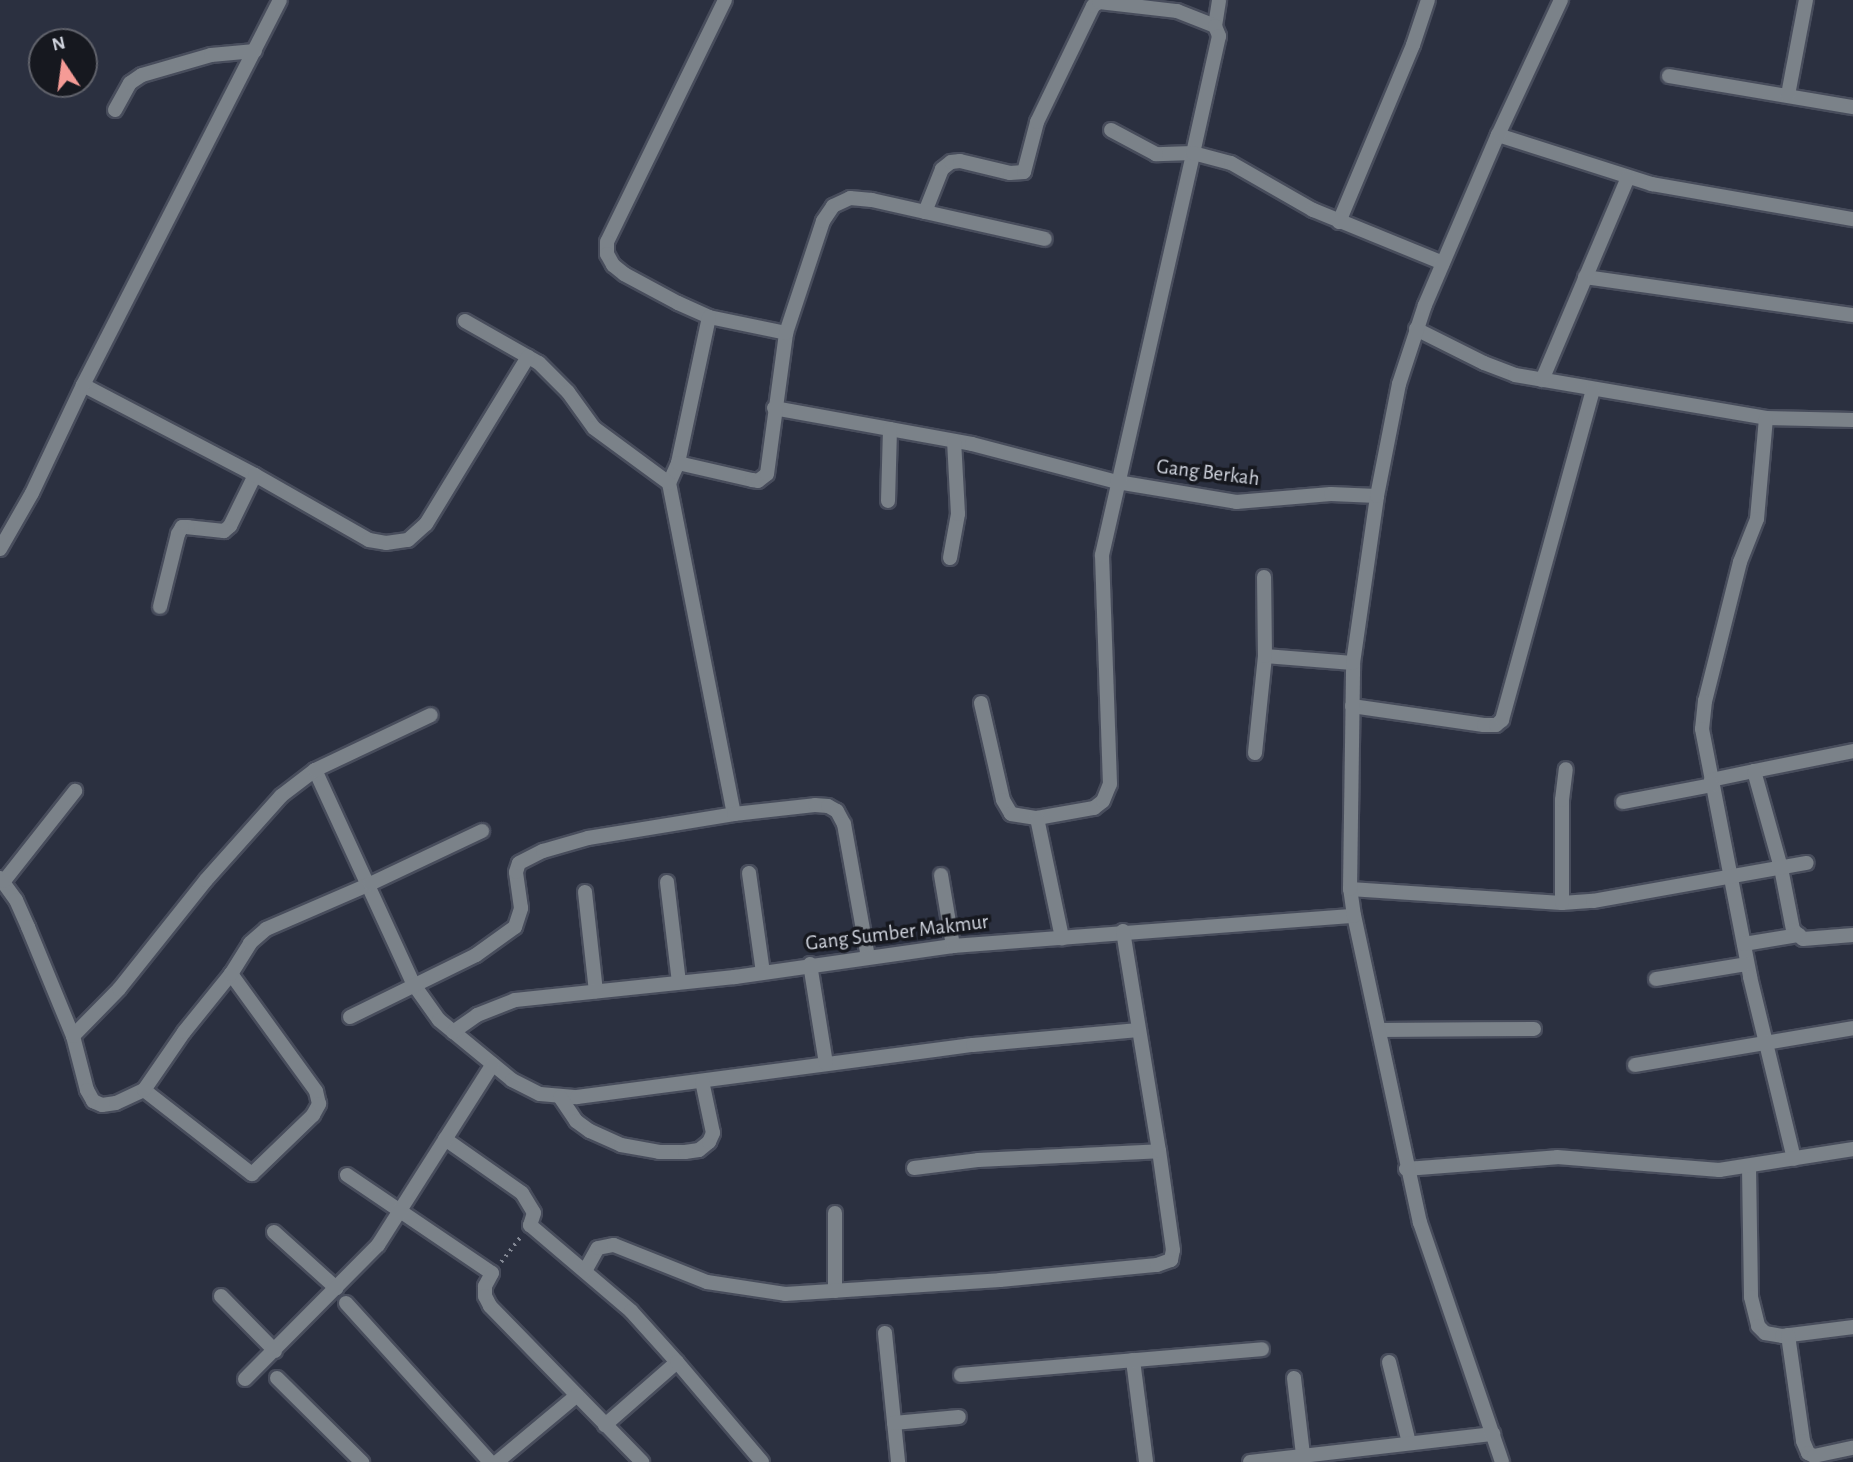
<!DOCTYPE html>
<html>
<head>
<meta charset="utf-8">
<style>
  body { margin:0 }
  #map { position:relative; width:1853px; height:1462px; overflow:hidden; background:#2b3040; font-family:"Alegreya Sans",sans-serif }
  div>[style] { position:absolute }
  [style*='--x'] { left:calc(var(--x)*1px); top:calc(var(--y)*1px); width:calc(var(--w)*1px); rotate:calc(var(--a)*1deg) }
  .path>* { height:3.5px; margin-top:-1.75px; transform-origin:0; background:repeating-linear-gradient(90deg,#828793 0 2px,transparent 0 7px) }
  .roads { filter:drop-shadow(2px 0 #484d5c) drop-shadow(-2px 0 #484d5c) drop-shadow(0 2px #484d5c) drop-shadow(0 -2px #484d5c) }
  .minor>* { height:14px; margin:-7px; padding:0 7px; transform-origin:7px; border-radius:7px; background:#7b8289 }
  .tertiary>* { height:14px; margin:-7px; padding:0 7px; transform-origin:7px; border-radius:7px; background:#7b8289 }
  span { translate:-50% -50%; white-space:nowrap; text-align:center; line-height:1.15; -webkit-text-stroke:7px #16181f; paint-order:stroke }
  .street-label { font-size:21px; color:#ced2dc }
  .north { position:absolute; left:28px; top:28px; width:70px; height:70px; box-sizing:border-box; background:#16181f; border:2px solid #60626b; border-radius:50%; rotate:347deg; font-size:19px; font-weight:700; line-height:28px; text-align:center; color:#ced2dc }
  .north::after { content:''; display:block; margin:auto; width:24px; height:32px; background:#f59b96; clip-path:polygon(50% 0,100% 100%,50% 72%,0 100%) }
</style>
</head>
<body>
<div id="map">
  <div class="path">
    <i style="--x:501;--y:1262;--w:31;--a:-52"></i>
  </div>
  <div class="roads">
    <div class="minor">
      <i style="--x:725;--y:0;--w:269;--a:116"></i>
      <i style="--x:607;--y:242;--w:12;--a:90"></i>
      <i style="--x:607;--y:254;--w:13;--a:61"></i>
      <i style="--x:613;--y:265;--w:14;--a:39"></i>
      <i style="--x:624;--y:274;--w:61;--a:28.2"></i>
      <i style="--x:678;--y:303;--w:34;--a:24"></i>
      <i style="--x:709;--y:317;--w:79;--a:11.7"></i>
      <i style="--x:1215;--y:26;--w:26;--a:-81"></i>
      <i style="--x:1669;--y:76;--w:187;--a:9.6"></i>
      <i style="--x:1788;--y:95;--w:97;--a:-79.3"></i>
      <i style="--x:115;--y:110;--w:31;--a:-61"></i>
      <i style="--x:130;--y:83;--w:14;--a:-34"></i>
      <i style="--x:142;--y:75;--w:72;--a:-16.2"></i>
      <i style="--x:211;--y:55;--w:44;--a:-5.2"></i>
      <i style="--x:1498;--y:135;--w:162;--a:17.7"></i>
      <i style="--x:1652;--y:184;--w:204;--a:9.9"></i>
      <i style="--x:925;--y:212;--w:46;--a:-68.4"></i>
      <i style="--x:942;--y:169;--w:11;--a:-38"></i>
      <i style="--x:951;--y:162;--w:9;--a:-6"></i>
      <i style="--x:960;--y:161;--w:51;--a:13.5"></i>
      <i style="--x:1010;--y:173;--w:14;--a:-4"></i>
      <i style="--x:1024;--y:172;--w:52;--a:-75.4"></i>
      <i style="--x:1037;--y:122;--w:129;--a:-64.2"></i>
      <i style="--x:1093;--y:6;--w:7;--a:-34"></i>
      <i style="--x:1099;--y:2;--w:79;--a:6.6"></i>
      <i style="--x:1177;--y:11;--w:41;--a:21.5"></i>
      <i style="--x:1215;--y:26;--w:11;--a:68"></i>
      <i style="--x:1219;--y:36;--w:120;--a:102.5"></i>
      <i style="--x:1193;--y:153;--w:37;--a:178"></i>
      <i style="--x:1156;--y:154;--w:51;--a:-151.9"></i>
      <i style="--x:1339;--y:222;--w:192;--a:-67.3"></i>
      <i style="--x:1413;--y:45;--w:47;--a:-71.6"></i>
      <i style="--x:1585;--y:277;--w:271;--a:8.1"></i>
      <i style="--x:709;--y:317;--w:149;--a:102"></i>
      <i style="--x:678;--y:463;--w:22;--a:114"></i>
      <i style="--x:669;--y:483;--w:337;--a:78.9"></i>
      <i style="--x:465;--y:321;--w:85;--a:29.6"></i>
      <i style="--x:539;--y:363;--w:41;--a:45"></i>
      <i style="--x:568;--y:392;--w:44;--a:54.2"></i>
      <i style="--x:594;--y:428;--w:93;--a:36.3"></i>
      <i style="--x:1416;--y:329;--w:76;--a:26.6"></i>
      <i style="--x:1484;--y:363;--w:33;--a:21"></i>
      <i style="--x:1515;--y:375;--w:255;--a:9.7"></i>
      <i style="--x:1766;--y:418;--w:87;--a:1.3"></i>
      <i style="--x:1542;--y:380;--w:220;--a:-67"></i>
      <i style="--x:83;--y:385;--w:194;--a:27.6"></i>
      <i style="--x:255;--y:475;--w:57;--a:116.1"></i>
      <i style="--x:230;--y:526;--w:8;--a:140"></i>
      <i style="--x:224;--y:531;--w:36;--a:-174"></i>
      <i style="--x:188;--y:527;--w:6;--a:180"></i>
      <i style="--x:182;--y:527;--w:8;--a:120"></i>
      <i style="--x:178;--y:534;--w:75;--a:103.9"></i>
      <i style="--x:774;--y:408;--w:201;--a:10.3"></i>
      <i style="--x:972;--y:444;--w:150;--a:14.7"></i>
      <i style="--x:1117;--y:482;--w:121;--a:9.5"></i>
      <i style="--x:1236;--y:502;--w:95;--a:-4.8"></i>
      <i style="--x:1331;--y:494;--w:46;--a:2.5"></i>
      <i style="--x:1766;--y:418;--w:101;--a:95.1"></i>
      <i style="--x:1757;--y:519;--w:46;--a:111.6"></i>
      <i style="--x:1740;--y:562;--w:143;--a:104.1"></i>
      <i style="--x:1705;--y:701;--w:28;--a:96"></i>
      <i style="--x:1702;--y:729;--w:253;--a:79"></i>
      <i style="--x:1750;--y:977;--w:187;--a:76.4"></i>
      <i style="--x:678;--y:463;--w:76;--a:12.9"></i>
      <i style="--x:752;--y:480;--w:6;--a:9"></i>
      <i style="--x:758;--y:481;--w:11;--a:-38"></i>
      <i style="--x:767;--y:474;--w:142;--a:-82.3"></i>
      <i style="--x:786;--y:333;--w:118;--a:-71.7"></i>
      <i style="--x:823;--y:221;--w:18;--a:-56"></i>
      <i style="--x:833;--y:206;--w:19;--a:-25"></i>
      <i style="--x:850;--y:198;--w:22;--a:5"></i>
      <i style="--x:872;--y:200;--w:177;--a:12.7"></i>
      <i style="--x:255;--y:475;--w:131;--a:29.7"></i>
      <i style="--x:369;--y:540;--w:17;--a:10"></i>
      <i style="--x:386;--y:543;--w:22;--a:-8"></i>
      <i style="--x:408;--y:540;--w:24;--a:-42"></i>
      <i style="--x:426;--y:524;--w:196;--a:-58.6"></i>
      <i style="--x:888;--y:501;--w:72;--a:-88.4"></i>
      <i style="--x:950;--y:558;--w:45;--a:-79.7"></i>
      <i style="--x:958;--y:514;--w:73;--a:-93.1"></i>
      <i style="--x:1265;--y:656;--w:88;--a:4.5"></i>
      <i style="--x:981;--y:703;--w:99;--a:77.2"></i>
      <i style="--x:1003;--y:800;--w:16;--a:60"></i>
      <i style="--x:1011;--y:814;--w:26;--a:9"></i>
      <i style="--x:1037;--y:818;--w:58;--a:-10"></i>
      <i style="--x:1094;--y:808;--w:11;--a:-38"></i>
      <i style="--x:1103;--y:801;--w:18;--a:-68"></i>
      <i style="--x:1110;--y:784;--w:229;--a:-92"></i>
      <i style="--x:1102;--y:555;--w:412;--a:-77.2"></i>
      <i style="--x:1193;--y:153;--w:39;--a:15"></i>
      <i style="--x:1231;--y:163;--w:95;--a:29.8"></i>
      <i style="--x:1313;--y:210;--w:140;--a:22.2"></i>
      <i style="--x:1352;--y:706;--w:133;--a:8.2"></i>
      <i style="--x:1484;--y:725;--w:12;--a:0"></i>
      <i style="--x:1496;--y:725;--w:8;--a:-40"></i>
      <i style="--x:1502;--y:720;--w:343;--a:-74.6"></i>
      <i style="--x:1255;--y:753;--w:98;--a:-84.1"></i>
      <i style="--x:1265;--y:656;--w:79;--a:-90.7"></i>
      <i style="--x:315;--y:770;--w:237;--a:65.3"></i>
      <i style="--x:414;--y:985;--w:43;--a:54.5"></i>
      <i style="--x:439;--y:1020;--w:94;--a:39.4"></i>
      <i style="--x:512;--y:1080;--w:31;--a:27"></i>
      <i style="--x:540;--y:1094;--w:37;--a:5"></i>
      <i style="--x:577;--y:1097;--w:399;--a:-7.5"></i>
      <i style="--x:973;--y:1045;--w:166;--a:-5.2"></i>
      <i style="--x:1754;--y:771;--w:101;--a:-11.4"></i>
      <i style="--x:1711;--y:780;--w:44;--a:-11.8"></i>
      <i style="--x:1754;--y:771;--w:101;--a:74.4"></i>
      <i style="--x:1781;--y:868;--w:63;--a:79"></i>
      <i style="--x:1793;--y:930;--w:13;--a:42"></i>
      <i style="--x:1803;--y:939;--w:50;--a:-4.6"></i>
      <i style="--x:1623;--y:802;--w:91;--a:-10.8"></i>
      <i style="--x:1037;--y:818;--w:123;--a:78.2"></i>
      <i style="--x:749;--y:873;--w:100;--a:82"></i>
      <i style="--x:941;--y:875;--w:72;--a:80.4"></i>
      <i style="--x:0;--y:878;--w:27;--a:54"></i>
      <i style="--x:16;--y:900;--w:30;--a:66"></i>
      <i style="--x:28;--y:927;--w:118;--a:67.6"></i>
      <i style="--x:73;--y:1036;--w:56;--a:75.5"></i>
      <i style="--x:87;--y:1090;--w:13;--a:61"></i>
      <i style="--x:93;--y:1101;--w:10;--a:24"></i>
      <i style="--x:102;--y:1105;--w:14;--a:-8"></i>
      <i style="--x:116;--y:1103;--w:31;--a:-25"></i>
      <i style="--x:144;--y:1090;--w:137;--a:37.9"></i>
      <i style="--x:252;--y:1174;--w:85;--a:-44"></i>
      <i style="--x:313;--y:1115;--w:13;--a:-61"></i>
      <i style="--x:319;--y:1104;--w:13;--a:-103"></i>
      <i style="--x:316;--y:1091;--w:145;--a:-126"></i>
      <i style="--x:4;--y:881;--w:115;--a:-51.7"></i>
      <i style="--x:667;--y:882;--w:101;--a:83.2"></i>
      <i style="--x:1350;--y:889;--w:212;--a:3.8"></i>
      <i style="--x:1562;--y:903;--w:31;--a:-4"></i>
      <i style="--x:1593;--y:901;--w:217;--a:-10.1"></i>
      <i style="--x:585;--y:892;--w:100;--a:83.7"></i>
      <i style="--x:1562;--y:903;--w:103;--a:-90"></i>
      <i style="--x:1562;--y:800;--w:31;--a:-83"></i>
      <i style="--x:1744;--y:944;--w:56;--a:-9.3"></i>
      <i style="--x:810;--y:964;--w:101;--a:80.9"></i>
      <i style="--x:1656;--y:979;--w:92;--a:-9.4"></i>
      <i style="--x:350;--y:1017;--w:140;--a:-26.2"></i>
      <i style="--x:476;--y:955;--w:48;--a:-35.7"></i>
      <i style="--x:515;--y:927;--w:20;--a:-72"></i>
      <i style="--x:521;--y:908;--w:36;--a:-98"></i>
      <i style="--x:516;--y:872;--w:9;--a:-72"></i>
      <i style="--x:519;--y:863;--w:27;--a:-27"></i>
      <i style="--x:543;--y:851;--w:47;--a:-16.1"></i>
      <i style="--x:588;--y:838;--w:148;--a:-9.3"></i>
      <i style="--x:734;--y:814;--w:81;--a:-6.3"></i>
      <i style="--x:815;--y:805;--w:13;--a:4"></i>
      <i style="--x:828;--y:806;--w:10;--a:29"></i>
      <i style="--x:837;--y:811;--w:15;--a:62"></i>
      <i style="--x:844;--y:824;--w:135;--a:79.8"></i>
      <i style="--x:1379;--y:1030;--w:155;--a:-0.4"></i>
      <i style="--x:453;--y:1032;--w:29;--a:-35"></i>
      <i style="--x:477;--y:1015;--w:41;--a:-21.5"></i>
      <i style="--x:515;--y:1000;--w:221;--a:-6"></i>
      <i style="--x:735;--y:977;--w:220;--a:-8.1"></i>
      <i style="--x:953;--y:946;--w:402;--a:-4.3"></i>
      <i style="--x:73;--y:1036;--w:66;--a:-45.6"></i>
      <i style="--x:119;--y:989;--w:139;--a:-51.4"></i>
      <i style="--x:206;--y:880;--w:113;--a:-48.2"></i>
      <i style="--x:281;--y:796;--w:43;--a:-37.4"></i>
      <i style="--x:315;--y:770;--w:128;--a:-25.4"></i>
      <i style="--x:1635;--y:1065;--w:221;--a:-9.6"></i>
      <i style="--x:144;--y:1090;--w:70;--a:-55.4"></i>
      <i style="--x:184;--y:1032;--w:75;--a:-51"></i>
      <i style="--x:231;--y:974;--w:36;--a:-58"></i>
      <i style="--x:250;--y:943;--w:21;--a:-41"></i>
      <i style="--x:266;--y:929;--w:113;--a:-23.4"></i>
      <i style="--x:370;--y:884;--w:124;--a:-25.3"></i>
      <i style="--x:560;--y:1097;--w:29;--a:56"></i>
      <i style="--x:576;--y:1121;--w:17;--a:36"></i>
      <i style="--x:590;--y:1131;--w:34;--a:24"></i>
      <i style="--x:621;--y:1145;--w:39;--a:10"></i>
      <i style="--x:659;--y:1152;--w:26;--a:0"></i>
      <i style="--x:685;--y:1152;--w:14;--a:-8"></i>
      <i style="--x:699;--y:1150;--w:13;--a:-39"></i>
      <i style="--x:709;--y:1142;--w:10;--a:-66"></i>
      <i style="--x:713;--y:1133;--w:53;--a:-101.9"></i>
      <i style="--x:445;--y:1139;--w:94;--a:35"></i>
      <i style="--x:522;--y:1193;--w:23;--a:59"></i>
      <i style="--x:534;--y:1213;--w:13;--a:108"></i>
      <i style="--x:530;--y:1225;--w:133;--a:40.4"></i>
      <i style="--x:631;--y:1311;--w:69;--a:48"></i>
      <i style="--x:677;--y:1362;--w:96;--a:138.8"></i>
      <i style="--x:1749;--y:1167;--w:130;--a:89.1"></i>
      <i style="--x:1751;--y:1297;--w:30;--a:76"></i>
      <i style="--x:1758;--y:1326;--w:10;--a:45"></i>
      <i style="--x:1765;--y:1333;--w:17;--a:10"></i>
      <i style="--x:1782;--y:1336;--w:72;--a:-7.2"></i>
      <i style="--x:914;--y:1168;--w:64;--a:-7.1"></i>
      <i style="--x:978;--y:1160;--w:181;--a:-2.8"></i>
      <i style="--x:1406;--y:1169;--w:151;--a:-4.5"></i>
      <i style="--x:1557;--y:1157;--w:163;--a:4.6"></i>
      <i style="--x:1719;--y:1170;--w:136;--a:-8.9"></i>
      <i style="--x:347;--y:1175;--w:175;--a:34.1"></i>
      <i style="--x:492;--y:1273;--w:15;--a:118"></i>
      <i style="--x:485;--y:1286;--w:10;--a:90"></i>
      <i style="--x:485;--y:1296;--w:11;--a:63"></i>
      <i style="--x:490;--y:1306;--w:218;--a:45.7"></i>
      <i style="--x:835;--y:1213;--w:78;--a:90"></i>
      <i style="--x:274;--y:1232;--w:84;--a:42.1"></i>
      <i style="--x:585;--y:1271;--w:26;--a:-61"></i>
      <i style="--x:598;--y:1248;--w:16;--a:-11"></i>
      <i style="--x:614;--y:1245;--w:100;--a:21.7"></i>
      <i style="--x:707;--y:1282;--w:79;--a:8.7"></i>
      <i style="--x:785;--y:1294;--w:215;--a:-3.7"></i>
      <i style="--x:1000;--y:1280;--w:158;--a:-5.5"></i>
      <i style="--x:1157;--y:1265;--w:15;--a:-20"></i>
      <i style="--x:1171;--y:1260;--w:10;--a:-79"></i>
      <i style="--x:1173;--y:1250;--w:100;--a:-98"></i>
      <i style="--x:1159;--y:1151;--w:223;--a:-99.3"></i>
      <i style="--x:221;--y:1296;--w:77;--a:45.5"></i>
      <i style="--x:346;--y:1303;--w:215;--a:47.8"></i>
      <i style="--x:885;--y:1333;--w:130;--a:84.2"></i>
      <i style="--x:1788;--y:1335;--w:107;--a:81.9"></i>
      <i style="--x:1803;--y:1441;--w:13;--a:67"></i>
      <i style="--x:1808;--y:1453;--w:7;--a:27"></i>
      <i style="--x:1814;--y:1456;--w:40;--a:-12"></i>
      <i style="--x:1133;--y:1360;--w:103;--a:82.7"></i>
      <i style="--x:677;--y:1362;--w:131;--a:49.6"></i>
      <i style="--x:1389;--y:1362;--w:83;--a:76.1"></i>
      <i style="--x:961;--y:1375;--w:302;--a:-4.9"></i>
      <i style="--x:277;--y:1378;--w:120;--a:44.7"></i>
      <i style="--x:1294;--y:1378;--w:78;--a:83.3"></i>
      <i style="--x:245;--y:1379;--w:189;--a:-45.2"></i>
      <i style="--x:378;--y:1245;--w:214;--a:-57.6"></i>
      <i style="--x:894;--y:1423;--w:65;--a:-5.3"></i>
      <i style="--x:497;--y:1462;--w:104;--a:-39.9"></i>
      <i style="--x:1250;--y:1462;--w:245;--a:-6.6"></i>
      <i style="--x:1502;--y:1462;--w:253;--a:-108.9"></i>
      <i style="--x:1420;--y:1223;--w:314;--a:-102.1"></i>
      <i style="--x:1354;--y:916;--w:27;--a:-98"></i>
      <i style="--x:1350;--y:889;--w:226;--a:-89.2"></i>
      <i style="--x:1353;--y:663;--w:169;--a:-81.8"></i>
      <i style="--x:1377;--y:496;--w:114;--a:-78.9"></i>
      <i style="--x:1399;--y:384;--w:83;--a:-71.8"></i>
      <i style="--x:1425;--y:305;--w:185;--a:-66.8"></i>
      <i style="--x:1498;--y:135;--w:149;--a:-65"></i>
    </div>
    <div class="tertiary">
      <i style="--x:0;--y:549;--w:64;--a:-60.3"></i>
      <i style="--x:32;--y:493;--w:119;--a:-64.7"></i>
      <i style="--x:83;--y:385;--w:432;--a:-62.9"></i>
    </div>
  </div>
  <div class="street-label">
    <span style="left:1208px;top:473px;rotate:7deg">Gang Berkah</span>
    <span style="left:897px;top:933px;rotate:-7deg">Gang Sumber Makmur</span>
  </div>
  <div class="north">N</div>
</div>
</body>
</html>
